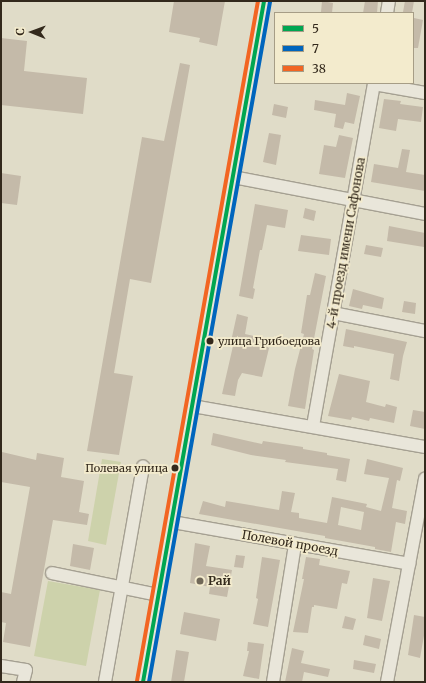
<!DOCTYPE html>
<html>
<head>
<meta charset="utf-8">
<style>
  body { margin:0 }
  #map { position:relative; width:426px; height:683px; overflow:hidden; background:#e0dcc8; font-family:Merriweather,serif }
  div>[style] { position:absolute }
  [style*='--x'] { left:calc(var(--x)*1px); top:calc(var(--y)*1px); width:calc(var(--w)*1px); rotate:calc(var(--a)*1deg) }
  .green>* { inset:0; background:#cdd2ab }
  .building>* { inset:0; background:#c4baa9 }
  .roads { filter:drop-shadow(1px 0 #a5a092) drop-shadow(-1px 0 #a5a092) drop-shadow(0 1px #a5a092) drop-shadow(0 -1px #a5a092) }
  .minor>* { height:12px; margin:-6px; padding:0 6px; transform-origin:6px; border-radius:6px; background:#e9e6da }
  .bus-1>* { height:4px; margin:-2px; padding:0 2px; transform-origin:2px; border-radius:2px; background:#00a651 }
  .bus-2>* { height:4px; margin:-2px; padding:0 2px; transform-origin:2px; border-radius:2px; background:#0065bd }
  .bus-3>* { height:4px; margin:-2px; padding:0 2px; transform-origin:2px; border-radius:2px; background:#f26522 }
  .dots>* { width:11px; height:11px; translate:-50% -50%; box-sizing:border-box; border:2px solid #f3ebcd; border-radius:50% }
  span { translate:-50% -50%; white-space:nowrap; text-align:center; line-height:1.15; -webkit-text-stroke:3.5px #f3ebcd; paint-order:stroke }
  .bus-label { font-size:11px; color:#33291c }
  .left { translate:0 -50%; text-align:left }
  .right { translate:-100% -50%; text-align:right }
  .street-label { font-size:12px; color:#33291c }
  .poi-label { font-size:12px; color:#33291c; font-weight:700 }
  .frame { position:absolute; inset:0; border:2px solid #33291c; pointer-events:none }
  .legend { position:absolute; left:274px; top:12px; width:140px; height:72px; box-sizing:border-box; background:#f3ebcd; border:1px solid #a69d86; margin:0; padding:5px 7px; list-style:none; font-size:12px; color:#33291c }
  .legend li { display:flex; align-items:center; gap:8px; height:20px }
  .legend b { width:20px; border:1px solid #a69d86 }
  .north { position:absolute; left:12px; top:12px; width:40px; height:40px; -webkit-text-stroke:3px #f3ebcd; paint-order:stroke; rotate:271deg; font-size:11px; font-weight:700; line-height:16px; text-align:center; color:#33291c }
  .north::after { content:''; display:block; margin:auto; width:14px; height:18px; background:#33291c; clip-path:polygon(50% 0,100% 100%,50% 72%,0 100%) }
</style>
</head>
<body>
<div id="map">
  <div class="green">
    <i style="clip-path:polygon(102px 459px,121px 462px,106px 545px,88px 541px)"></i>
    <i style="clip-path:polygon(48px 581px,100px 590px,86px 666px,34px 656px)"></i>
  </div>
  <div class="building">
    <i style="clip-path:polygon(174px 1px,225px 1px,217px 46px,199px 42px,200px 38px,169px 32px)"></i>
    <i style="clip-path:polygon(322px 1px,333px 3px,332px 13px,321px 12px)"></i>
    <i style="clip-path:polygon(365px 1px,378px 1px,377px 13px,363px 13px)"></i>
    <i style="clip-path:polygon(405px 1px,414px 1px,412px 13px,403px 12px)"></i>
    <i style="clip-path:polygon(414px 18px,423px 20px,418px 48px,413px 48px)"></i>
    <i style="clip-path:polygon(1px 38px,27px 41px,24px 71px,87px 78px,83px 114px,1px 105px)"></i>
    <i style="clip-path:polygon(180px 63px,190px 65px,151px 283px,130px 279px,114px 373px,133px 376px,119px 455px,87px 451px,142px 137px,164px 141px)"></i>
    <i style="clip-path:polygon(347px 93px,360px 96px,354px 124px,345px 122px,343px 129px,334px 127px,336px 114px,314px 110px,315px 100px,345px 105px)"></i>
    <i style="clip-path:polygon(384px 99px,401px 101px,400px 104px,423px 107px,421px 122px,398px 119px,396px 131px,379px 128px)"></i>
    <i style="clip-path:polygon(274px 104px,288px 107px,286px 118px,272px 115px)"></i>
    <i style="clip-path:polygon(269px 133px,281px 135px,276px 165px,263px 162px)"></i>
    <i style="clip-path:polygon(339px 135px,353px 138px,345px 178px,319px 174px,324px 145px,336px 147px)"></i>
    <i style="clip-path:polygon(402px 149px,410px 150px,406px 172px,425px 175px,425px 191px,371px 182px,374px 164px,398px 168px)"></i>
    <i style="clip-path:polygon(1px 173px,21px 176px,17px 205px,1px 203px)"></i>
    <i style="clip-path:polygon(255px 204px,288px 210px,285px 228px,267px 225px,262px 250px,260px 250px,253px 288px,255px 289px,253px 299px,239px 296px)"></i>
    <i style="clip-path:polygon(305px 208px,316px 211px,314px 221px,303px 218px)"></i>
    <i style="clip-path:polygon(389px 226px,425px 233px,424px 247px,387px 241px)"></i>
    <i style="clip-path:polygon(301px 235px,331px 239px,329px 255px,298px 251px)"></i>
    <i style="clip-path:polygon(366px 245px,383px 248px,381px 257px,364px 254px)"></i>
    <i style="clip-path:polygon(315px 273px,326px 276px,312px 349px,314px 350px,305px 409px,288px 406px,295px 369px,304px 334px,301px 333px,307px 295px,310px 295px)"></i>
    <i style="clip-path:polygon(353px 289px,384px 298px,382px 309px,363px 305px,362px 309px,349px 306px)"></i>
    <i style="clip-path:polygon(404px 301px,416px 303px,415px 314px,402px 312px)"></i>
    <i style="clip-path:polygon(237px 314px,248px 317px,245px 334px,271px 340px,262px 377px,242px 373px,238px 380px,235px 396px,222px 394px,233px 346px,230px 346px)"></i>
    <i style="clip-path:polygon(346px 329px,407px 342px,403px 356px,399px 381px,390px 379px,394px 354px,354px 346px,354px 348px,343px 346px)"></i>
    <i style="clip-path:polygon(339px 374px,370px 381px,366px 402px,385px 407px,386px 404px,397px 407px,394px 423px,370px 418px,369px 421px,352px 417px,351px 420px,328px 416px)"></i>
    <i style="clip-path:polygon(413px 410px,425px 412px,425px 429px,410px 426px)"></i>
    <i style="clip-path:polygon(213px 433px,262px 444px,263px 441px,303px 447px,303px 449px,327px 453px,327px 455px,350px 459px,346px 482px,336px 480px,338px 469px,285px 462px,286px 460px,251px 455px,211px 445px)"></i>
    <i style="clip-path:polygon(2px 452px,36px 460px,37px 453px,64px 458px,61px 477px,84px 481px,79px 512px,89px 514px,87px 525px,53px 520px,30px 647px,3px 642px,6px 623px,1px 622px,1px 592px,11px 594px,30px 487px,1px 482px)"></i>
    <i style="clip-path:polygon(evenodd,367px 459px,403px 468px,400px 481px,397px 480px,392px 508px,407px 511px,405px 524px,396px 522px,391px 552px,375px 549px,375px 547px,325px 538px,325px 536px,199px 514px,203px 501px,225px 507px,226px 501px,279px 510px,282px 491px,295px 493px,291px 512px,299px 513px,299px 518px,327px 523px,332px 497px,367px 504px,366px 507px,381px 511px,389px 478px,364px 474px,367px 459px,341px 507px,364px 512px,361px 530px,338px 525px,341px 507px)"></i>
    <i style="clip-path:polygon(195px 543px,210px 546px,206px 566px,232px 570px,227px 597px,209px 594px,210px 587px,190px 583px)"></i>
    <i style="clip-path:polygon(73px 544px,94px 548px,90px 570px,70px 566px)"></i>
    <i style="clip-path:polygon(236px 555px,245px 556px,243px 568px,234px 567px)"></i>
    <i style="clip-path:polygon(262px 557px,280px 560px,268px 627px,253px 624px,258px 599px,256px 598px)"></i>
    <i style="clip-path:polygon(306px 557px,320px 559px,319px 565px,350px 571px,347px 584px,342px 583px,337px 609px,314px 605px,314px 607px,312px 607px,308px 633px,293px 632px,304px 579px,302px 579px)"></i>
    <i style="clip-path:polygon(373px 578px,390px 581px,382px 621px,367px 618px)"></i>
    <i style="clip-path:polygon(184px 612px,220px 619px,216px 641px,180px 634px)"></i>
    <i style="clip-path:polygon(414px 615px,425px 617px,425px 630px,420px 658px,408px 655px)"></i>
    <i style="clip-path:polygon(345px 616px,356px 619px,353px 630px,342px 628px)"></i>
    <i style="clip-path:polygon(365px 635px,381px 639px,379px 649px,363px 645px)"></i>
    <i style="clip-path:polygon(248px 642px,264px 644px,259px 679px,243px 676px,249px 651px,247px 651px)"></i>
    <i style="clip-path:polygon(292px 648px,304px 651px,301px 663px,330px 669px,328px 677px,304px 672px,302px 682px,285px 682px)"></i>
    <i style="clip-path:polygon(176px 650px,189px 652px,184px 682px,171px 682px)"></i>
    <i style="clip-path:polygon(354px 660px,376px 664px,374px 673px,353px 669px)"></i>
  </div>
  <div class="roads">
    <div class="minor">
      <i style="--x:387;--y:13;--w:12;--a:-81"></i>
      <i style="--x:374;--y:84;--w:52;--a:10"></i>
      <i style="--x:233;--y:177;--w:196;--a:10.9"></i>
      <i style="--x:333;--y:313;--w:94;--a:11.1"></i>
      <i style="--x:192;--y:406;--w:237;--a:10"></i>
      <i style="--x:313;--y:426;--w:348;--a:-79.9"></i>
      <i style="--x:172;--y:522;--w:241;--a:10"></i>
      <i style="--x:52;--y:573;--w:108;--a:11.7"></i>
      <i style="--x:1;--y:666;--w:25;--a:9"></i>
      <i style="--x:26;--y:670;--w:12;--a:104"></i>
      <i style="--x:105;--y:682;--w:219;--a:-80"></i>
      <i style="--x:143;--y:682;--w:692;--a:-79.92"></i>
      <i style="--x:273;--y:682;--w:140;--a:-80.9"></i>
      <i style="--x:387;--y:682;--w:207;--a:-79.4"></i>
    </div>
  </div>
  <div class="bus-1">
    <i style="--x:143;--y:682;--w:692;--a:-79.92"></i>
  </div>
  <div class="bus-2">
    <i style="--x:149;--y:682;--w:691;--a:-79.91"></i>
  </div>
  <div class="bus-3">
    <i style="--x:137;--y:681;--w:691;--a:-79.91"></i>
  </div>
  <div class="dots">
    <i style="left:210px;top:341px;background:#33291c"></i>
    <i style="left:175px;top:468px;background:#33291c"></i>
    <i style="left:200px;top:581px;background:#706858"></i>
  </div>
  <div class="bus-label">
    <span class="left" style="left:218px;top:341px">улица Грибоедова</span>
    <span class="right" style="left:168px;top:468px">Полевая улица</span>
  </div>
  <div class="street-label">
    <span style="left:346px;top:243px;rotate:-80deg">4-й проезд имени Сафонова</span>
    <span style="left:290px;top:543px;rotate:10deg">Полевой проезд</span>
  </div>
  <div class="poi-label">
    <span class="left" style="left:208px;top:581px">Рай</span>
  </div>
  <div class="frame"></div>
  <ul class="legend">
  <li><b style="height:5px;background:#00a651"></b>5</li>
  <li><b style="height:5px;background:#0065bd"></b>7</li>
  <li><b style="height:5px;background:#f26522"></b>38</li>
  </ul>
  <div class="north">С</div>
</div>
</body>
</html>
